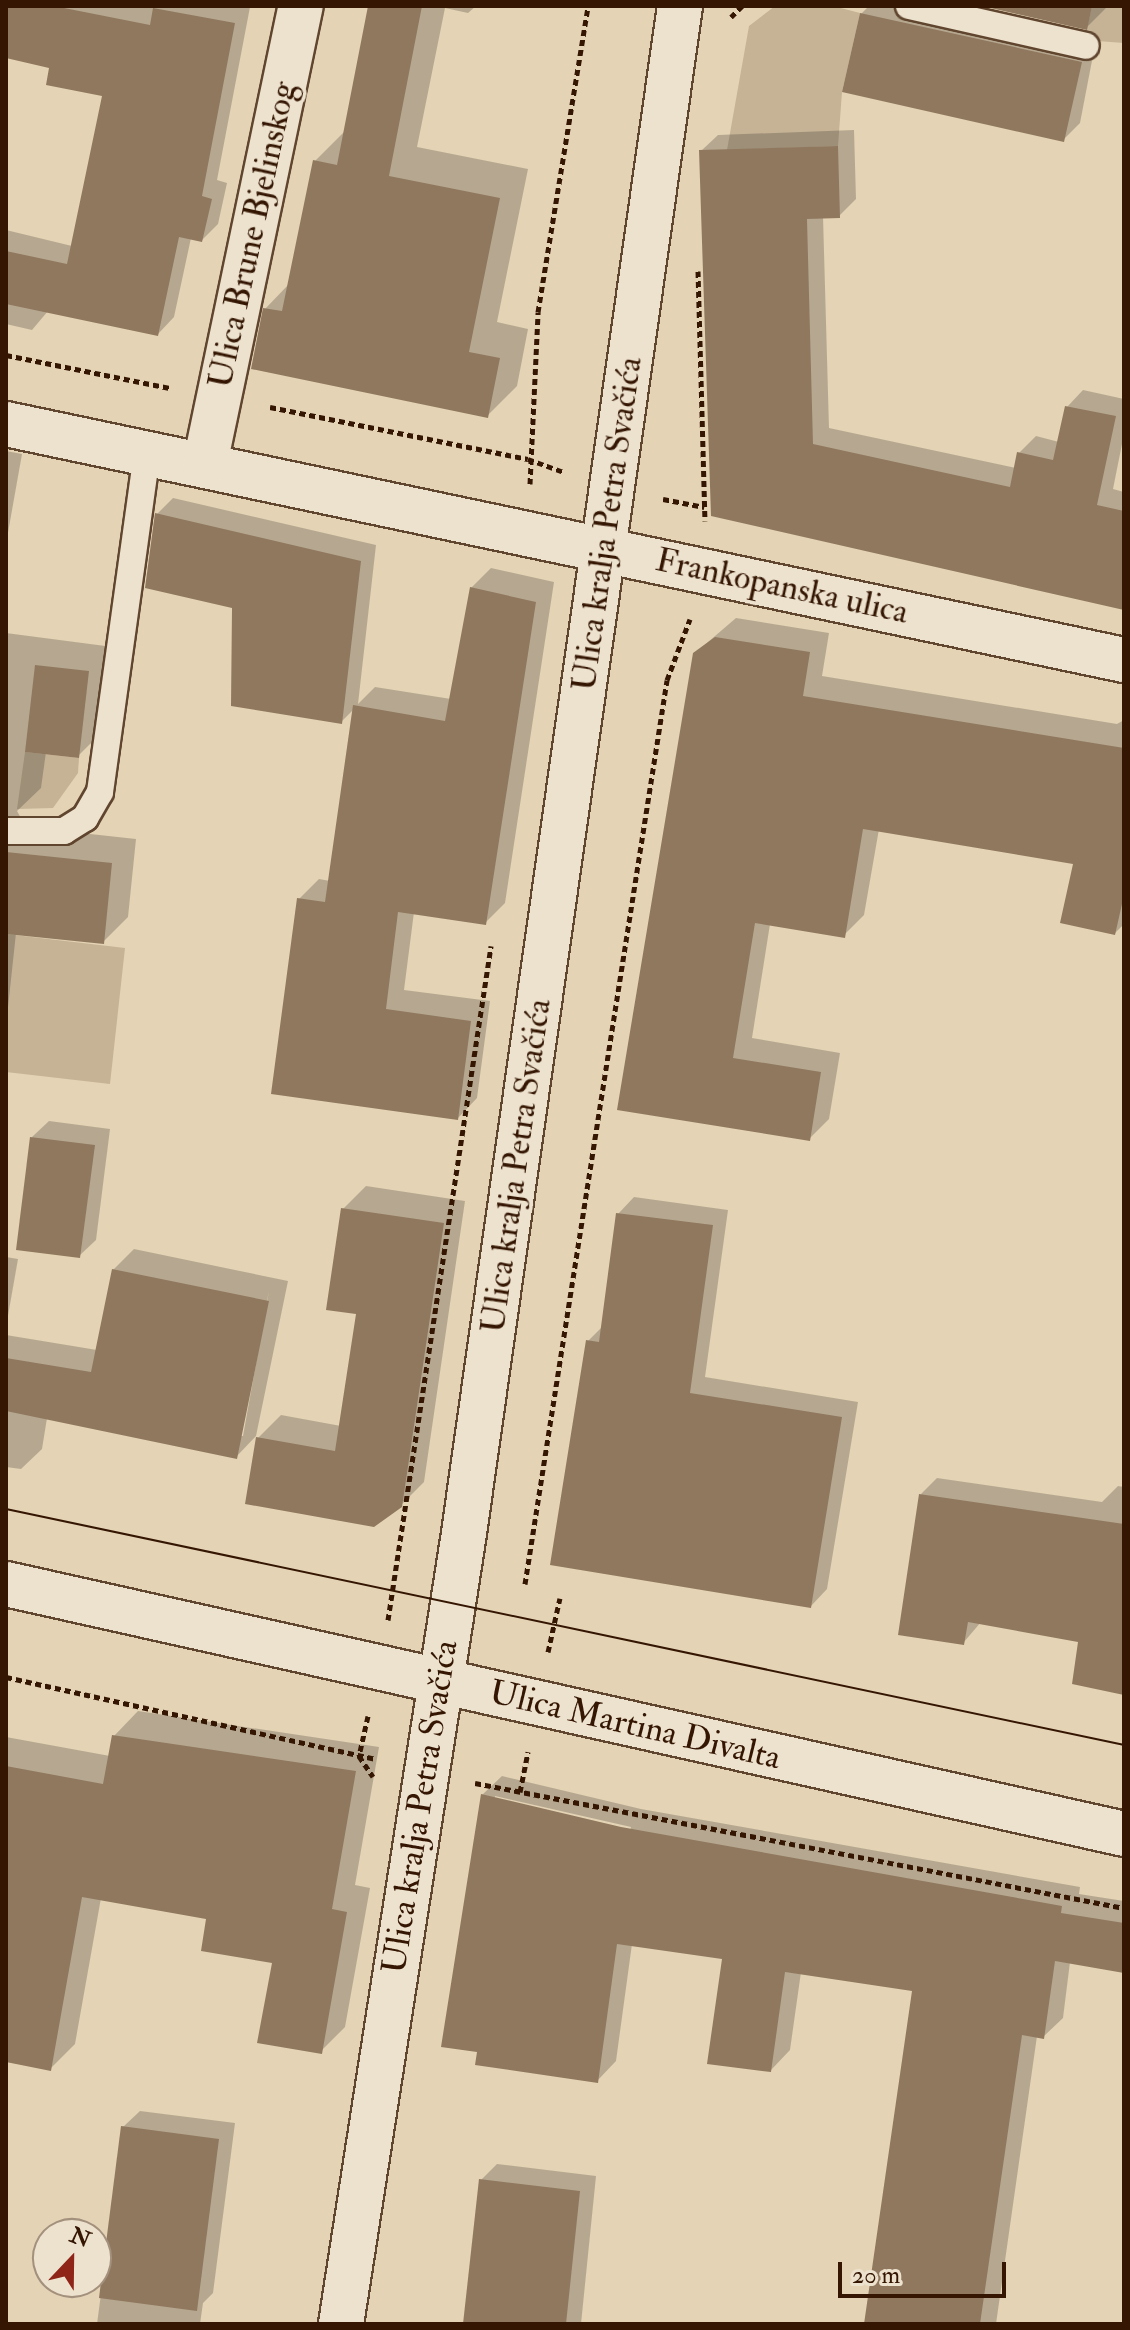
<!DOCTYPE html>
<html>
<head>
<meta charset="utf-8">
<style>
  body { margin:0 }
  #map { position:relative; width:1130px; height:2330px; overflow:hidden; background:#e4d3b4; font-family:"IM FELL Double Pica",serif }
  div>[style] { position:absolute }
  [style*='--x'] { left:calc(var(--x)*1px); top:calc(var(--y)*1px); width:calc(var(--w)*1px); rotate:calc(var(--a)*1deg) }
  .green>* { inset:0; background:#c6b396 }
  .shadow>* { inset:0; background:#0003 }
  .building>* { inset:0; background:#90785f }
  .path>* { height:5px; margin-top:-2.5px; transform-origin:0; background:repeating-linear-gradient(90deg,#341603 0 6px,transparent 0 10px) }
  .roads { filter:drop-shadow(2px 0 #60452f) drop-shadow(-2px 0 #60452f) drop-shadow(0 2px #60452f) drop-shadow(0 -2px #60452f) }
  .service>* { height:26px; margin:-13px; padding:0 13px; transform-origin:13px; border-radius:13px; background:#ede2ce }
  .minor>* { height:44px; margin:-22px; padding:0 22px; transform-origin:22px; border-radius:22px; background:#ede2ce }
  .tertiary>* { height:44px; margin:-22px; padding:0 22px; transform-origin:22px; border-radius:22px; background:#ede2ce }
  .secondary>* { height:44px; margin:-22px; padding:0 22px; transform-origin:22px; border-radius:22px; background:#ede2ce }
  .tram>* { height:2px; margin:-1px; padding:0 1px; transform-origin:1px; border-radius:1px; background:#341603 }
  span { translate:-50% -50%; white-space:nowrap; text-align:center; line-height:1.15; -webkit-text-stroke:7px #ede2ce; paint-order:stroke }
  .street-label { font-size:34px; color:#341603 }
  .frame { position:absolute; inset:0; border:8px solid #341603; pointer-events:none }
  .north { position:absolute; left:32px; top:2218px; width:80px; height:80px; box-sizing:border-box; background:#ede2ce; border:2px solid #a3907d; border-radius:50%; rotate:22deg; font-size:22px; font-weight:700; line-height:32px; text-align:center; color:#341603 }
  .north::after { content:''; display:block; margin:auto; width:28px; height:36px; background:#8f2418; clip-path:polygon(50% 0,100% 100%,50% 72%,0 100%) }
  .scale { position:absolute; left:838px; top:2262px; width:168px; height:36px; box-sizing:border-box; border:4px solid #341603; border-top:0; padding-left:10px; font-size:24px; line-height:28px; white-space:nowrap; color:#341603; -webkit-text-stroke:6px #ede2ce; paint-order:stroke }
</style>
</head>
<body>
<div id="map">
  <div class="green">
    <i style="clip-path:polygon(775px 6px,833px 6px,860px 13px,842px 92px,838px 146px,727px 150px,749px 26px)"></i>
    <i style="clip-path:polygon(1092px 6px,1124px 6px,1124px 43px,1084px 40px)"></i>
    <i style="clip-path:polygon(25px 752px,79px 758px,78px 773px,53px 808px,17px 809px)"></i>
    <i style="clip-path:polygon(6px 934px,125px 948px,110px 1084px,6px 1072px)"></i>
  </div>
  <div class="shadow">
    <i style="clip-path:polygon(6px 6px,250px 7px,217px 180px,227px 183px,218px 224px,202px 240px,191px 238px,174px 317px,158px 334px,48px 311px,32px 330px,6px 324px,6px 230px,72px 246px,105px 94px,51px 67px,6px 56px)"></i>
    <i style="clip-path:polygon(380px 6px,476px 6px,468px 13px,445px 8px,417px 147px,528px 169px,497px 322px,528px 329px,517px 386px,487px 416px,265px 309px,289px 284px,315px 161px,345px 131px)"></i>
    <i style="clip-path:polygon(869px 6px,918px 6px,1095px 45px,1080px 123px,1064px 139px,861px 14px)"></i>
    <i style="clip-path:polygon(991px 6px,1108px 6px,1086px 28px)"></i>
    <i style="clip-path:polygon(854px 130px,856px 199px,839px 216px,823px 216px,829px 428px,1016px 468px,1019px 453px,1036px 436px,1059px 442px,1067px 407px,1083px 390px,1124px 399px,1124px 434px,1113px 489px,1124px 492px,1124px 607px,713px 514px,701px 151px,718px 135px)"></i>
    <i style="clip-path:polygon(6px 451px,22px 454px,6px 544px)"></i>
    <i style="clip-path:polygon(173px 498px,376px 545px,358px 704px,375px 687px,451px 699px,471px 588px,491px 568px,554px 582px,505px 903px,485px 923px,414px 912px,404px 990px,490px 1001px,477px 1098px,458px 1118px,299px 899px,319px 879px,330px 881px,355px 708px,341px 722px,234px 606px,157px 514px)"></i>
    <i style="clip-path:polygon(736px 618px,829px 633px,822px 676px,1117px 724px,1124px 720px,1124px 924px,1115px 933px,1075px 863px,879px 829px,864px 915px,844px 935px,770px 924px,752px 1038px,840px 1053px,829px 1119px,809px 1139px,620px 1108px,694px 654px)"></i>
    <i style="clip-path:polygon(6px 633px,113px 647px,103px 731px,78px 756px,46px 752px,41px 788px,17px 811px,22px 820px,35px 828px,136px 839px,128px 917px,103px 942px,16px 933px,6px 1026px)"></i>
    <i style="clip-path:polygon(49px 1121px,110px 1129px,96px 1240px,79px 1256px,32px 1137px)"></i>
    <i style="clip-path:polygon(366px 1186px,465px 1201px,424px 1482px,401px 1505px,258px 1438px,281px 1415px,341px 1426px,358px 1312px,343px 1209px)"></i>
    <i style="clip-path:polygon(634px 1197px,728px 1210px,705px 1377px,858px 1402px,827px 1589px,811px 1606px,588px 1341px,603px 1326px,618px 1214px)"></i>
    <i style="clip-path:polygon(evenodd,134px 1249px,288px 1281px,256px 1436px,236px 1457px,47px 1418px,42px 1449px,21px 1469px,6px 1467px,6px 1335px,97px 1350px,113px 1270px,134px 1249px,269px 1291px,243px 1436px,239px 1436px,269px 1291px)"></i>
    <i style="clip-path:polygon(6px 1257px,18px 1259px,6px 1327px)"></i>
    <i style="clip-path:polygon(937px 1478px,1102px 1502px,1118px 1486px,1124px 1487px,1124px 1693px,1081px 1640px,981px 1622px,964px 1642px,921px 1494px)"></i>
    <i style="clip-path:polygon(138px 1711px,379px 1747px,355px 1885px,370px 1888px,345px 2027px,321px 2051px,274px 1961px,209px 1917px,101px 1898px,75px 2044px,50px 2069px,6px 2060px,6px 1737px,110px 1756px,114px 1736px)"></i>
    <i style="clip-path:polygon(evenodd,502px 1776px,641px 1809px,1080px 1887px,1079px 1894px,1124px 1901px,1124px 1971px,1070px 1962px,1063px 2018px,1043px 2037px,1037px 2036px,996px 2324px,866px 2324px,914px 1989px,801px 1972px,790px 2050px,771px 2070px,724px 1958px,632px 1944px,616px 2061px,597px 2081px,482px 1795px,502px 1776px,495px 1796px,631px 1827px,630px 1831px,495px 1800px,495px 1796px)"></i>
    <i style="clip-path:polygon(140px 2111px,235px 2123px,213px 2293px,203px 2303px,200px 2324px,97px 2324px,123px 2127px)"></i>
    <i style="clip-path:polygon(497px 2164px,596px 2176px,581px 2324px,466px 2324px,481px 2180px)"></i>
  </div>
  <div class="building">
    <i style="clip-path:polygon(6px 6px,54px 6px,150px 25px,153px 8px,235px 23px,202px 196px,212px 199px,202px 242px,179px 237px,158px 336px,6px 304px,6px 251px,67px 264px,102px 96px,46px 85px,49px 68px,6px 58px)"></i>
    <i style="clip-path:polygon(368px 6px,422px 6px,389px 176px,500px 198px,469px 352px,500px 358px,488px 418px,251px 369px,263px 308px,282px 311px,313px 160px,337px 165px)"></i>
    <i style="clip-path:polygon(982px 6px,1092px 6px,1087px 30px)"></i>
    <i style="clip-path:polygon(860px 13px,1082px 62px,1064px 142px,842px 92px)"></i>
    <i style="clip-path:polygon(838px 146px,840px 218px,807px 219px,813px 444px,1010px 487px,1017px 452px,1053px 460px,1065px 406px,1116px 416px,1097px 505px,1124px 511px,1124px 610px,711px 516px,699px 150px)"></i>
    <i style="clip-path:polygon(155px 513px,361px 561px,342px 724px,231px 706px,232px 608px,145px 588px)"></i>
    <i style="clip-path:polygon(470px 587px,536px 602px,486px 925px,398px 912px,386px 1009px,471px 1021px,458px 1120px,271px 1094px,297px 898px,325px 902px,353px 705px,445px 721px)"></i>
    <i style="clip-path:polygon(715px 637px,810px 652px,803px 696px,1124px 748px,1124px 895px,1115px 935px,1060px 923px,1073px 864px,863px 829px,845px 938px,755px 923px,733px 1058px,821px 1072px,810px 1141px,617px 1110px,693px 653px)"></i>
    <i style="clip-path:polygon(35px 665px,89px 671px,79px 758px,25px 752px)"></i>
    <i style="clip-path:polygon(6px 852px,112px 863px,104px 944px,6px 934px)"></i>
    <i style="clip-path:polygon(30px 1137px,95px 1145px,80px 1258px,16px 1250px)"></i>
    <i style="clip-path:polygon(341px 1208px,444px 1223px,402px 1507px,374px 1527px,245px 1504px,256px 1437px,335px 1451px,356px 1314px,326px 1310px)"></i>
    <i style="clip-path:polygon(616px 1213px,713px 1225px,690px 1393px,842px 1417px,811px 1608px,550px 1565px,586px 1340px,599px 1342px)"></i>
    <i style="clip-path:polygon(112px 1269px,269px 1301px,237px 1459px,6px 1411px,6px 1358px,91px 1372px)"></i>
    <i style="clip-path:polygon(919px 1494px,1124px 1524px,1124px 1695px,1072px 1684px,1078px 1642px,968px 1622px,964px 1645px,898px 1635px)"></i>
    <i style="clip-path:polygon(112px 1735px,356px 1771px,332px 1909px,347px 1912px,322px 2054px,257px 2043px,272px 1963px,201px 1951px,206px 1919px,82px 1897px,51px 2071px,6px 2062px,6px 1766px,103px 1784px)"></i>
    <i style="clip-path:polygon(481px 1794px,621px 1827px,1062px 1906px,1061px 1913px,1124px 1923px,1124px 1973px,1055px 1961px,1044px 2039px,1022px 2035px,980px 2324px,864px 2324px,912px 1991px,785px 1972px,771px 2072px,707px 2064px,722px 1959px,617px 1944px,598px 2083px,475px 2065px,477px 2052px,441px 2047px)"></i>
    <i style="clip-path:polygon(121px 2126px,219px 2139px,197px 2311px,99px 2298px)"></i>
    <i style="clip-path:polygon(479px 2179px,580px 2191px,566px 2324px,463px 2324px)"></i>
  </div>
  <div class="path">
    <i style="--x:731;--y:17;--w:16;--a:-45"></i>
    <i style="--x:698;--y:271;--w:250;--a:88.4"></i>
    <i style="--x:6;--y:355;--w:167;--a:11.4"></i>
    <i style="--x:270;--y:407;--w:263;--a:11.4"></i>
    <i style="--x:528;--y:459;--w:38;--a:20"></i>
    <i style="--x:530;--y:484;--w:172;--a:-87.3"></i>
    <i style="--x:538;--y:312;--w:310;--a:-80.7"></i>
    <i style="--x:663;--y:499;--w:42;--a:11"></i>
    <i style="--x:525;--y:1584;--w:915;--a:-81.07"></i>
    <i style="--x:667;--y:680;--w:65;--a:-69.3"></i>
    <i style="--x:388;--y:1620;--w:682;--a:-81.31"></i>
    <i style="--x:548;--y:1652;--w:55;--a:-77.5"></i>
    <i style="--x:6;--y:1677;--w:379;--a:12.5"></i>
    <i style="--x:368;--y:1716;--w:41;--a:102.7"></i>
    <i style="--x:359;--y:1756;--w:25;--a:56"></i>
    <i style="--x:475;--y:1783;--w:661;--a:10.9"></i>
    <i style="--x:520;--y:1792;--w:41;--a:-78.7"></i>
  </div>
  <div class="roads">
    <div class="service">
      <i style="--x:909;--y:6;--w:181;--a:12.7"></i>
      <i style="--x:6;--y:831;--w:58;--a:0"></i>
      <i style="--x:64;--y:831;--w:25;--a:-32"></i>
      <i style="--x:85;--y:818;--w:30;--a:-60"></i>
      <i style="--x:100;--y:792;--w:342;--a:-82.1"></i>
    </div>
    <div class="minor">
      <i style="--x:6;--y:424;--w:1143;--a:11.92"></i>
      <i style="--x:205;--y:464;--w:468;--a:-78.2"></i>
    </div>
    <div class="tertiary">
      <i style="--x:6;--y:1584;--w:1146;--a:12.6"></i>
    </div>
    <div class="secondary">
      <i style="--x:341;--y:2324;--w:801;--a:-81.16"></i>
      <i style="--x:464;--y:1533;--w:1542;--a:-81.95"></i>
    </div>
  </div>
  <div class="tram">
    <i style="--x:6;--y:1509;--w:1143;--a:11.92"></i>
  </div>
  <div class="street-label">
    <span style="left:252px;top:235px;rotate:-78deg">Ulica Brune Bjelinskog</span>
    <span style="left:607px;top:524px;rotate:-82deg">Ulica kralja Petra Svačića</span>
    <span style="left:782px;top:586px;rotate:12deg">Frankopanska ulica</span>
    <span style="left:516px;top:1166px;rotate:-82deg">Ulica kralja Petra Svačića</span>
    <span style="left:635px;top:1725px;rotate:13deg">Ulica Martina Divalta</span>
    <span style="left:420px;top:1807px;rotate:-81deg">Ulica kralja Petra Svačića</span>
  </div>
  <div class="frame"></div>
  <div class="north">N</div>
  <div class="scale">20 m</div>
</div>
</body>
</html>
